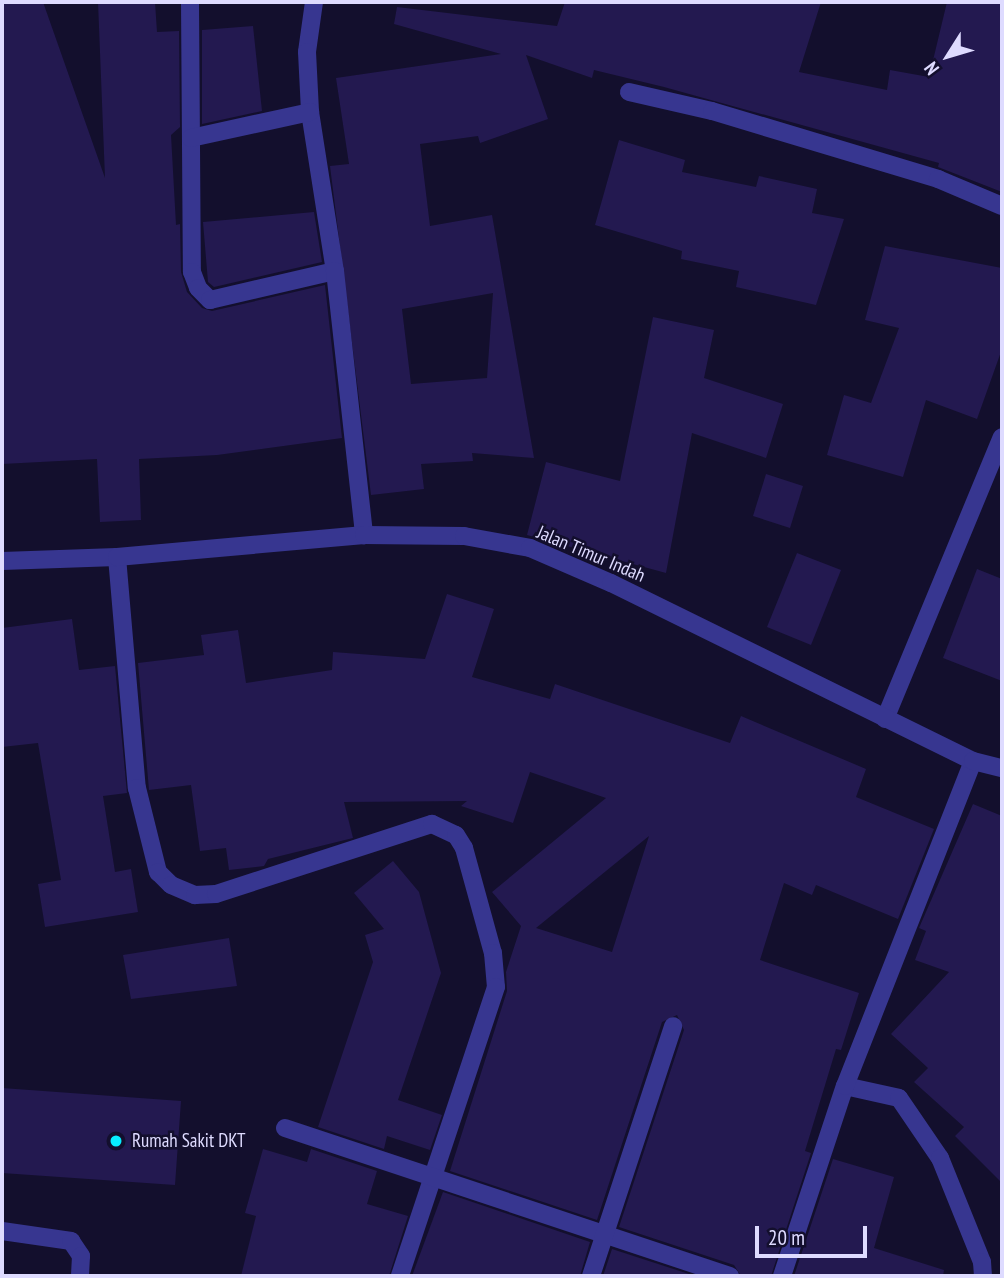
<!DOCTYPE html>
<html>
<head>
<meta charset="utf-8">
<style>
  body { margin:0 }
  #map { position:relative; width:1004px; height:1278px; overflow:hidden; background:#130f2d; font-family:"PT Sans Narrow",sans-serif }
  div>[style] { position:absolute }
  [style*='--x'] { left:calc(var(--x)*1px); top:calc(var(--y)*1px); width:calc(var(--w)*1px); rotate:calc(var(--a)*1deg) }
  .building>* { inset:0; background:#231950 }
  .service>* { height:18px; margin:-9px; padding:0 9px; transform-origin:9px; border-radius:9px; background:#373690 }
  .minor>* { height:18px; margin:-9px; padding:0 9px; transform-origin:9px; border-radius:9px; background:#373690 }
  .tertiary>* { height:18px; margin:-9px; padding:0 9px; transform-origin:9px; border-radius:9px; background:#373690 }
  .dots>* { width:19px; height:19px; translate:-50% -50%; box-sizing:border-box; border:4px solid #130f2d; border-radius:50% }
  span { translate:-50% -50%; white-space:nowrap; text-align:center; line-height:1.15; -webkit-text-stroke:5px #130f2d; paint-order:stroke }
  .street-label { font-size:19px; color:#dedbff }
  .poi-label { font-size:19px; color:#dedbff }
  .left { translate:0 -50%; text-align:left }
  .frame { position:absolute; inset:0; border:4px solid #dedbff; pointer-events:none }
  .north { position:absolute; left:913px; top:21px; width:70px; height:70px; -webkit-text-stroke:5px #130f2d; paint-order:stroke; rotate:233deg; font-size:19px; font-weight:700; line-height:28px; text-align:center; color:#dedbff }
  .north::after { content:''; display:block; margin:auto; width:24px; height:32px; background:#dedbff; clip-path:polygon(50% 0,100% 100%,50% 72%,0 100%) }
  .scale { position:absolute; left:755px; top:1226px; width:112px; height:32px; box-sizing:border-box; border:4px solid #dedbff; border-top:0; padding-left:9px; font-size:21px; line-height:24px; white-space:nowrap; color:#dedbff; -webkit-text-stroke:5px #130f2d; paint-order:stroke }
</style>
</head>
<body>
<div id="map">
  <div class="building">
    <i style="clip-path:polygon(2px 2px,43px 2px,105px 178px,98px 2px,155px 2px,157px 32px,179px 31px,180px 127px,171px 135px,176px 225px,180px 224px,181px 272px,187px 292px,202px 308px,212px 311px,325px 285px,342px 438px,217px 455px,139px 459px,141px 520px,100px 522px,97px 459px,2px 464px)"></i>
    <i style="clip-path:polygon(evenodd,565px 2px,821px 2px,799px 72px,887px 90px,890px 70px,929px 77px,947px 2px,1002px 2px,1002px 192px,938px 167px,939px 163px,664px 87px,594px 70px,592px 78px,526px 55px,548px 119px,480px 143px,478px 136px,420px 144px,430px 226px,492px 215px,534px 458px,472px 453px,473px 461px,421px 464px,424px 489px,371px 495px,330px 166px,349px 164px,336px 78px,501px 54px,394px 24px,397px 7px,557px 26px,565px 2px,493px 293px,487px 378px,411px 384px,402px 309px,493px 293px)"></i>
    <i style="clip-path:polygon(253px 26px,262px 111px,202px 124px,202px 30px)"></i>
    <i style="clip-path:polygon(619px 140px,685px 160px,682px 172px,756px 187px,759px 176px,817px 189px,812px 213px,844px 219px,816px 305px,736px 287px,739px 271px,681px 259px,682px 251px,595px 225px)"></i>
    <i style="clip-path:polygon(314px 212px,322px 262px,214px 287px,208px 282px,203px 222px)"></i>
    <i style="clip-path:polygon(885px 246px,1002px 268px,1002px 349px,977px 419px,926px 400px,903px 477px,827px 455px,844px 395px,871px 403px,899px 328px,865px 320px)"></i>
    <i style="clip-path:polygon(653px 317px,714px 330px,704px 378px,783px 404px,766px 458px,692px 433px,666px 573px,527px 535px,546px 462px,620px 481px)"></i>
    <i style="clip-path:polygon(766px 474px,803px 486px,790px 528px,753px 516px)"></i>
    <i style="clip-path:polygon(797px 553px,841px 570px,811px 645px,767px 627px)"></i>
    <i style="clip-path:polygon(977px 569px,1002px 579px,1002px 681px,943px 658px)"></i>
    <i style="clip-path:polygon(evenodd,447px 594px,494px 609px,472px 677px,550px 699px,555px 684px,730px 743px,741px 716px,866px 769px,856px 797px,934px 829px,898px 919px,816px 885px,812px 895px,784px 883px,760px 960px,859px 993px,841px 1050px,836px 1049px,805px 1151px,811px 1153px,771px 1276px,741px 1276px,734px 1265px,619px 1227px,684px 1030px,677px 1015px,662px 1022px,597px 1220px,450px 1171px,507px 991px,506px 972px,521px 926px,492px 892px,606px 798px,530px 772px,513px 823px,461px 806px,467px 801px,344px 802px,353px 838px,268px 859px,264px 866px,229px 870px,226px 848px,200px 851px,191px 785px,149px 790px,138px 663px,204px 655px,201px 635px,238px 630px,246px 683px,332px 670px,333px 652px,425px 659px,447px 594px,649px 836px,612px 952px,536px 928px,649px 836px)"></i>
    <i style="clip-path:polygon(72px 619px,79px 670px,115px 666px,127px 793px,103px 796px,115px 872px,131px 869px,138px 912px,45px 927px,38px 884px,61px 880px,38px 743px,2px 747px,2px 628px)"></i>
    <i style="clip-path:polygon(973px 804px,1002px 816px,1002px 1183px,955px 1136px,964px 1127px,914px 1082px,928px 1068px,891px 1034px,949px 972px,915px 960px,926px 931px,919px 928px)"></i>
    <i style="clip-path:polygon(393px 861px,419px 892px,441px 973px,398px 1100px,442px 1115px,430px 1150px,387px 1136px,384px 1149px,318px 1127px,373px 962px,365px 935px,384px 929px,354px 893px)"></i>
    <i style="clip-path:polygon(229px 938px,237px 986px,131px 999px,123px 955px)"></i>
    <i style="clip-path:polygon(2px 1088px,181px 1101px,175px 1185px,2px 1173px)"></i>
    <i style="clip-path:polygon(263px 1149px,307px 1162px,311px 1149px,377px 1171px,367px 1204px,408px 1216px,389px 1276px,241px 1276px,256px 1216px,245px 1213px)"></i>
    <i style="clip-path:polygon(833px 1159px,894px 1177px,874px 1248px,944px 1270px,943px 1276px,794px 1276px)"></i>
    <i style="clip-path:polygon(443px 1192px,590px 1242px,580px 1276px,412px 1276px)"></i>
    <i style="clip-path:polygon(612px 1249px,695px 1276px,603px 1276px)"></i>
  </div>
  <div class="service">
    <i style="--x:2;--y:1231;--w:70;--a:8.2"></i>
    <i style="--x:71;--y:1241;--w:18;--a:56"></i>
    <i style="--x:81;--y:1256;--w:20;--a:93"></i>
  </div>
  <div class="minor">
    <i style="--x:190;--y:2;--w:270;--a:89.6"></i>
    <i style="--x:192;--y:272;--w:17;--a:69"></i>
    <i style="--x:198;--y:288;--w:17;--a:45"></i>
    <i style="--x:210;--y:300;--w:128;--a:-13.1"></i>
    <i style="--x:314;--y:2;--w:50;--a:98"></i>
    <i style="--x:307;--y:52;--w:60;--a:87.1"></i>
    <i style="--x:310;--y:112;--w:161;--a:81.1"></i>
    <i style="--x:335;--y:271;--w:266;--a:83.7"></i>
    <i style="--x:629;--y:92;--w:85;--a:12.9"></i>
    <i style="--x:712;--y:111;--w:236;--a:16.7"></i>
    <i style="--x:938;--y:179;--w:69;--a:22.9"></i>
    <i style="--x:191;--y:138;--w:122;--a:-12.3"></i>
    <i style="--x:117;--y:557;--w:232;--a:85.1"></i>
    <i style="--x:137;--y:788;--w:87;--a:76"></i>
    <i style="--x:158;--y:872;--w:18;--a:45"></i>
    <i style="--x:171;--y:885;--w:26;--a:23"></i>
    <i style="--x:195;--y:895;--w:21;--a:-3"></i>
    <i style="--x:216;--y:894;--w:227;--a:-18"></i>
    <i style="--x:432;--y:824;--w:26;--a:25"></i>
    <i style="--x:456;--y:835;--w:15;--a:58"></i>
    <i style="--x:464;--y:848;--w:109;--a:74.6"></i>
    <i style="--x:493;--y:953;--w:34;--a:85"></i>
    <i style="--x:496;--y:987;--w:305;--a:108.4"></i>
    <i style="--x:885;--y:719;--w:305;--a:-67.5"></i>
    <i style="--x:845;--y:1086;--w:55;--a:12.5"></i>
    <i style="--x:899;--y:1098;--w:73;--a:55.7"></i>
    <i style="--x:940;--y:1158;--w:112;--a:68"></i>
    <i style="--x:982;--y:1262;--w:14;--a:86"></i>
    <i style="--x:285;--y:1128;--w:469;--a:18.4"></i>
    <i style="--x:591;--y:1276;--w:263;--a:-71.8"></i>
    <i style="--x:782;--y:1276;--w:200;--a:-71.7"></i>
    <i style="--x:845;--y:1086;--w:349;--a:-68.5"></i>
  </div>
  <div class="tertiary">
    <i style="--x:2;--y:561;--w:115;--a:-2"></i>
    <i style="--x:117;--y:557;--w:248;--a:-5.1"></i>
    <i style="--x:364;--y:535;--w:100;--a:0.6"></i>
    <i style="--x:464;--y:536;--w:67;--a:10.3"></i>
    <i style="--x:530;--y:548;--w:88;--a:23.4"></i>
    <i style="--x:611;--y:583;--w:403;--a:26.2"></i>
    <i style="--x:973;--y:761;--w:30;--a:14"></i>
  </div>
  <div class="dots">
    <i style="left:116px;top:1141px;background:#07edff"></i>
  </div>
  <div class="street-label">
    <span style="left:591px;top:554px;rotate:23deg">Jalan Timur Indah</span>
  </div>
  <div class="poi-label">
    <span class="left" style="left:132px;top:1141px">Rumah Sakit DKT</span>
  </div>
  <div class="frame"></div>
  <div class="north">N</div>
  <div class="scale">20 m</div>
</div>
</body>
</html>
